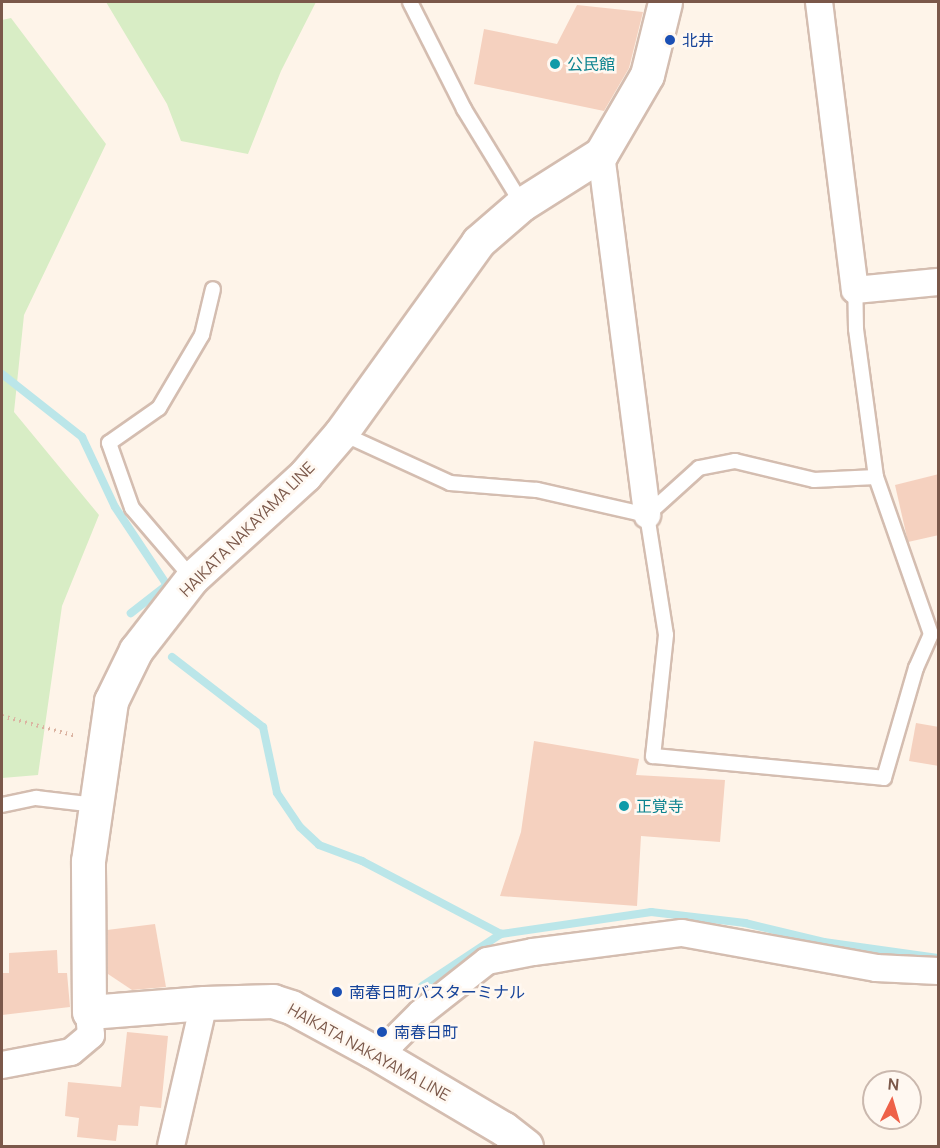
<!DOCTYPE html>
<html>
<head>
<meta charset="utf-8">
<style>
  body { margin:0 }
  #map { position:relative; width:940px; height:1148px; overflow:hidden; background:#fef4e9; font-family:Manrope,"Noto Sans JP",sans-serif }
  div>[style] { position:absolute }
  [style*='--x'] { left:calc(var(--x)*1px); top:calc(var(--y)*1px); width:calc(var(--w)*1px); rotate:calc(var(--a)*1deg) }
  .green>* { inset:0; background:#d8edc5 }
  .stream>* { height:8px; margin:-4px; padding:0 4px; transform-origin:4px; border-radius:4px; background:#bbe6e9 }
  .building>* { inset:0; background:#f5d1bf }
  .path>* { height:4px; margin-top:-2px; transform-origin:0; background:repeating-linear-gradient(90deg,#dbb3a1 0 1.5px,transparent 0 6px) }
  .roads { filter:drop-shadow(2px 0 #d4bdb0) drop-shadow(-2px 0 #d4bdb0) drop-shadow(0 2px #d4bdb0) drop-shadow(0 -2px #d4bdb0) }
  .lane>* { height:14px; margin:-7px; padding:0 7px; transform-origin:7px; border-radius:7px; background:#fff }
  .street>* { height:26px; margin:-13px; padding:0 13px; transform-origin:13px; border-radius:13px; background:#fff }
  .secondary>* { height:33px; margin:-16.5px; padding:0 16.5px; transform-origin:16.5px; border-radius:16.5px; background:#fff }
  .dots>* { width:16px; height:16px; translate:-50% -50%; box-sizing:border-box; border:3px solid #fff8f1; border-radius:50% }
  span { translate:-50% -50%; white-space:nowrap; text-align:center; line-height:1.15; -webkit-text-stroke:5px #fff8f1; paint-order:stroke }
  .transit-label { font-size:16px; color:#164399 }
  .left { translate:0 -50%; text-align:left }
  .culture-label { font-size:16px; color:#0d838f }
  .street-label { font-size:16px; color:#7b584a }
  .frame { position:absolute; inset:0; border:3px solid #7b584a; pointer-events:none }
  .north { position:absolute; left:862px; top:1070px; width:60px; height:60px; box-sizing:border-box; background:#fff8f1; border:2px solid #cab8ae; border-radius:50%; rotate:5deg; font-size:16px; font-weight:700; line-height:24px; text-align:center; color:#7b584a }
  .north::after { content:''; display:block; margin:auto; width:21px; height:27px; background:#ee6148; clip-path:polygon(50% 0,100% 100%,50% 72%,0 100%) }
</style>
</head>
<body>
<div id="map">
  <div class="green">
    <i style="clip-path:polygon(106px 2px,316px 2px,281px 71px,248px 154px,181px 141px,167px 104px)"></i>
    <i style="clip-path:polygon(11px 18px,106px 144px,24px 315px,14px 412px,99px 515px,62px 606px,38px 775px,2px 778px,2px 20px)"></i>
  </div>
  <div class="stream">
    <i style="--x:2;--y:374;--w:102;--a:38.2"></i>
    <i style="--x:82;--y:437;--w:77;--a:64.8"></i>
    <i style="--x:115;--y:507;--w:94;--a:56.3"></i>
    <i style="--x:167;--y:585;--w:46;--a:142.1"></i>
    <i style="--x:172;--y:657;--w:115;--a:37.6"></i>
    <i style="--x:263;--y:727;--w:67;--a:78"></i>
    <i style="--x:277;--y:793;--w:41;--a:55.9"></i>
    <i style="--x:300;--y:827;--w:26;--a:43"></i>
    <i style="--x:319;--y:845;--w:46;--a:20.4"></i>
    <i style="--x:362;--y:861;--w:157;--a:27.7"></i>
    <i style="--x:422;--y:986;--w:95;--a:-33.4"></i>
    <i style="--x:501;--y:934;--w:152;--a:-8.3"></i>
    <i style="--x:651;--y:912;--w:95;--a:6.7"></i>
    <i style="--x:745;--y:923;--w:81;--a:13.5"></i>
    <i style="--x:824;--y:942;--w:115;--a:8"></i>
  </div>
  <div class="building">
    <i style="clip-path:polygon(577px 5px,643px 12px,629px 68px,604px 111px,474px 84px,484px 29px,557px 44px)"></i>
    <i style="clip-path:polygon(939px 474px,939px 535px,908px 542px,895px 485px)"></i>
    <i style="clip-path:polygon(916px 723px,939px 727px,939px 766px,909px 761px)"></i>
    <i style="clip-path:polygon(534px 741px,639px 759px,636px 775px,725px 780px,720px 842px,641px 836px,637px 906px,500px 896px,521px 832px)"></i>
    <i style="clip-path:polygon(155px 924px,166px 987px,132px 990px,108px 974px,107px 930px)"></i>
    <i style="clip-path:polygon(57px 950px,58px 973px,67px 973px,70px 1007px,2px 1015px,2px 973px,9px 973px,9px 953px)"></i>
    <i style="clip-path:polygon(127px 1032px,168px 1036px,161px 1108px,140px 1106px,138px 1126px,118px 1125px,116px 1141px,77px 1137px,79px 1118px,65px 1116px,68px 1082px,121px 1087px)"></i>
  </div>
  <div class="path">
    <i style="--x:2;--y:716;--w:77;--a:15.1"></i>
  </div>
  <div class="roads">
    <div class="lane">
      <i style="--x:410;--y:2;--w:120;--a:63.2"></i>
      <i style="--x:464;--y:109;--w:111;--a:58.6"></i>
      <i style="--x:341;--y:433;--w:120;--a:24.6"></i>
      <i style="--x:450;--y:483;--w:87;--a:4.6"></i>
      <i style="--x:537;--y:490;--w:113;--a:12.8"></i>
      <i style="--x:647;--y:515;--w:121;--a:81"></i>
      <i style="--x:666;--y:635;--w:122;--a:96.1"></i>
      <i style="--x:653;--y:756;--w:232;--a:5.4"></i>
      <i style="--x:884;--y:778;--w:115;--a:-73.8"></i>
      <i style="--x:916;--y:668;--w:37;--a:-66"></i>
      <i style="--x:931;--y:634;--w:166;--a:-109.3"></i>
      <i style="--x:876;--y:477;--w:149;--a:-97.7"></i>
      <i style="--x:856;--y:329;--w:39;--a:-91"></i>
      <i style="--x:647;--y:515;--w:70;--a:-42.1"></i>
      <i style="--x:699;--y:468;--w:37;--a:-11"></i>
      <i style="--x:735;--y:461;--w:81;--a:13.5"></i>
      <i style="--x:814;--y:480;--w:62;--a:-2.8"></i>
      <i style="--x:192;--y:578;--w:92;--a:-130.6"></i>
      <i style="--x:132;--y:508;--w:69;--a:-109.5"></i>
      <i style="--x:109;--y:443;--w:61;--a:-35"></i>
      <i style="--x:159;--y:408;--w:85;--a:-59.5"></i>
      <i style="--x:202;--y:335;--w:47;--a:-76.6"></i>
      <i style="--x:2;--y:805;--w:35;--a:-12"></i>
      <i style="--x:36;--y:798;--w:60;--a:6.7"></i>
    </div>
    <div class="street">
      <i style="--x:819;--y:2;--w:290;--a:82.9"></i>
      <i style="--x:855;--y:290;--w:83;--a:-5.5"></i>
      <i style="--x:601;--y:154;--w:364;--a:82.7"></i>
      <i style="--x:372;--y:1051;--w:22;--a:-24"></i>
      <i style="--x:392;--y:1042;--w:41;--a:-45"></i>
      <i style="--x:421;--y:1013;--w:84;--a:-38.2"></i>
      <i style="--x:487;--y:961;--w:47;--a:-11.1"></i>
      <i style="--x:533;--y:952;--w:150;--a:-7.3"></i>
      <i style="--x:682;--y:933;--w:197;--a:10.2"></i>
      <i style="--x:876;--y:968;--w:62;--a:2.8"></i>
      <i style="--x:2;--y:1065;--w:70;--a:-10.7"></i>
      <i style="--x:71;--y:1052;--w:26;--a:-40"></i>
      <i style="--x:91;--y:1035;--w:23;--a:-95"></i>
      <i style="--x:171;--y:1146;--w:147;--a:-77"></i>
    </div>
    <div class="secondary">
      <i style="--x:526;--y:1146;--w:28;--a:-142"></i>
      <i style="--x:504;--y:1129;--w:153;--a:-149.4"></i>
      <i style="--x:372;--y:1051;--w:92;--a:-151.5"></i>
      <i style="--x:291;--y:1007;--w:19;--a:-162"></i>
      <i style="--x:273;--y:1001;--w:69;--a:178.3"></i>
      <i style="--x:204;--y:1003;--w:115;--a:175.5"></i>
      <i style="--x:89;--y:1012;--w:151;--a:-90.4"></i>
      <i style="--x:88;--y:861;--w:162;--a:-81.8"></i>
      <i style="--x:111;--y:701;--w:57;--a:-63.9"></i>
      <i style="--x:136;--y:650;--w:91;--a:-52.1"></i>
      <i style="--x:192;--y:578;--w:153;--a:-42.3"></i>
      <i style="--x:305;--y:475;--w:55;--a:-49.4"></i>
      <i style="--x:341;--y:433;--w:235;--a:-54.3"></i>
      <i style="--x:478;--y:242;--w:58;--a:-40.8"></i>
      <i style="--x:522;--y:204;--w:93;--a:-32.3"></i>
      <i style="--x:601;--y:154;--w:91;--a:-59.8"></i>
      <i style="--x:647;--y:75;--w:75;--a:-76.1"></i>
    </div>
  </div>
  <div class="dots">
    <i style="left:670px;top:40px;background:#1a4fb4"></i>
    <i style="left:555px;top:64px;background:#0f9aa8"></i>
    <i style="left:624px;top:806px;background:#0f9aa8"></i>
    <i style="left:337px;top:992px;background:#1a4fb4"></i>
    <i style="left:382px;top:1032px;background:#1a4fb4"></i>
  </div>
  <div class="transit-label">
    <span class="left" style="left:682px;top:40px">北井</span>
    <span class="left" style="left:349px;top:992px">南春日町バスターミナル</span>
    <span class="left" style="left:394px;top:1032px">南春日町</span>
  </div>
  <div class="culture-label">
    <span class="left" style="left:567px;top:64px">公民館</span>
    <span class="left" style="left:636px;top:806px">正覚寺</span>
  </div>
  <div class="street-label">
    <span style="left:247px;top:529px;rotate:-45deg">HAIKATA NAKAYAMA LINE</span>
    <span style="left:369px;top:1052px;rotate:29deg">HAIKATA NAKAYAMA LINE</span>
  </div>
  <div class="frame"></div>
  <div class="north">N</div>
</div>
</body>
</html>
